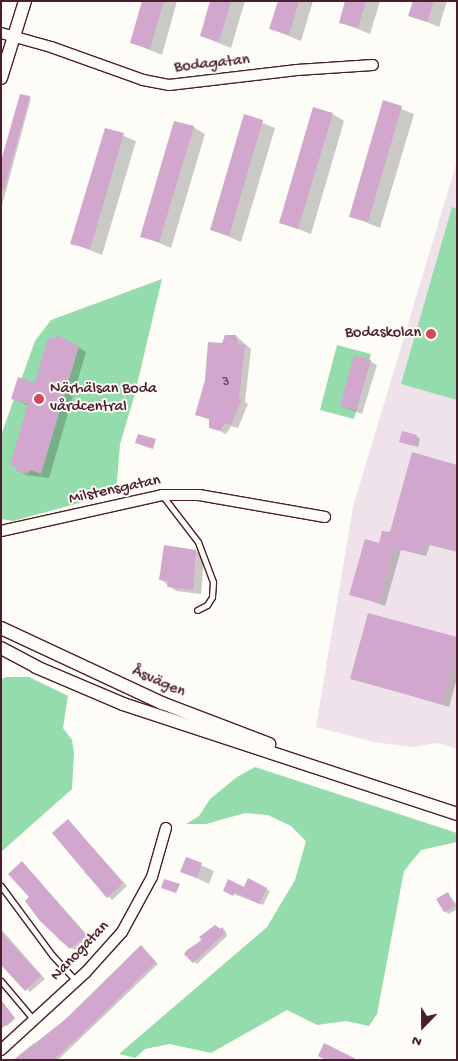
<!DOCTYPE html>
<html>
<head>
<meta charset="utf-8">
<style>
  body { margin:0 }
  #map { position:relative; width:458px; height:1061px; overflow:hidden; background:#fdfcf7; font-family:"Gochi Hand",sans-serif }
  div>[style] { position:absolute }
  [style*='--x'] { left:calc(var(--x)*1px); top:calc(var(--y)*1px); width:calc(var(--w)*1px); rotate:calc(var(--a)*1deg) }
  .built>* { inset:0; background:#f0e2ea }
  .green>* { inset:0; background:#94dcab }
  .shadow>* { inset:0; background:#0003 }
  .building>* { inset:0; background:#d1a7cd }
  .roads { filter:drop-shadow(1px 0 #4a1f2b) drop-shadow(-1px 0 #4a1f2b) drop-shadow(0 1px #4a1f2b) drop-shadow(0 -1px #4a1f2b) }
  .service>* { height:5px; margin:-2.5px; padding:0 2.5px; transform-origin:2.5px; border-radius:2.5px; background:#fdfcf7 }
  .minor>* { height:10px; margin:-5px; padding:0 5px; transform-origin:5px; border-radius:5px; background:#fdfcf7 }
  .tertiary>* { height:12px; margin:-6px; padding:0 6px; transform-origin:6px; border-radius:6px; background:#fdfcf7 }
  .dots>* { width:14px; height:14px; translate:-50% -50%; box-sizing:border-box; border:2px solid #fdfcf7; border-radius:50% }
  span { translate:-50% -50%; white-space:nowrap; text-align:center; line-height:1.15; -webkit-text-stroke:4px #fdfcf7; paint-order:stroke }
  .number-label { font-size:14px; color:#6c4154 }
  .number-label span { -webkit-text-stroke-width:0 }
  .street-label { font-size:16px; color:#4a1f2b }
  .poi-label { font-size:16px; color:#4a1f2b }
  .right { translate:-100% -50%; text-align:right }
  .left { translate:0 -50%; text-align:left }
  .frame { position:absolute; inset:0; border:2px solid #4a1f2b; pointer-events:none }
  .north { position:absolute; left:398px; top:1001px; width:50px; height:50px; -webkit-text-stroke:4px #fdfcf7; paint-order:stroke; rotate:202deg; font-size:14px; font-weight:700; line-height:20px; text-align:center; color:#4a1f2b }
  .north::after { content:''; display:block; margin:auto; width:18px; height:22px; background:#4a1f2b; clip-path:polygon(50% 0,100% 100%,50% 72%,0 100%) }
</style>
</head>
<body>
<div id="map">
  <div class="built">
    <i style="clip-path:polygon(457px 161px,457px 749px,438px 743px,412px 747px,374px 742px,316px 727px,353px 507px)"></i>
  </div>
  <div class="green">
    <i style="clip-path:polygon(452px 207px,457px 209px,457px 400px,401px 384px)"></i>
    <i style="clip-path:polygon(162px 279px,134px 397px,120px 444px,116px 493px,13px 521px,1px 519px,1px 435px,35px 341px,51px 320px)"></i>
    <i style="clip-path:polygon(337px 345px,371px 354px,354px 419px,320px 410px)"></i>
    <i style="clip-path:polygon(7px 677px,29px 677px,68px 696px,63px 728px,72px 740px,74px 753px,72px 789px,1px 852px,1px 679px)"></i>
    <i style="clip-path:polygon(255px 767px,457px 833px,457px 842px,421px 850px,404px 871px,377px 1014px,369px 1026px,346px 1021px,317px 1025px,287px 1010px,211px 1053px,170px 1044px,145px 1049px,135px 1058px,119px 1054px,267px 927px,295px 880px,306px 841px,291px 826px,268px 815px,245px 813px,206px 824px,186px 824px,199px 816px,210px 799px,237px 777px)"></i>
  </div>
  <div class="shadow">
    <i style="clip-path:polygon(144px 1px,177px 1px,162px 55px,132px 43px)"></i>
    <i style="clip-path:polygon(211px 1px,245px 1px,231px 48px,201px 36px)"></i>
    <i style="clip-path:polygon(279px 1px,313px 1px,301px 41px,271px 29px)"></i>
    <i style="clip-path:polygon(346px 1px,380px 1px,370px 34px,340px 22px)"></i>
    <i style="clip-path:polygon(414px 1px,447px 1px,439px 27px,410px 15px)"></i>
    <i style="clip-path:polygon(21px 95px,31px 98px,1px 209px,1px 164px)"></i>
    <i style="clip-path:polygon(384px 102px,414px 114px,380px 228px,350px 216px)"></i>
    <i style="clip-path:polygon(333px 114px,344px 121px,311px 234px,280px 222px)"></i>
    <i style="clip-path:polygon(245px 116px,275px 128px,241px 242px,211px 229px)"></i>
    <i style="clip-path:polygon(193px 127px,205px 134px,171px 248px,142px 236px)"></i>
    <i style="clip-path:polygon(106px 129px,136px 141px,102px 255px,72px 243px)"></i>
    <i style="clip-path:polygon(236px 336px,251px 349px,245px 402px,248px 404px,238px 428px,231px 426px,226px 434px,211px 427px,210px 420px,197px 414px,223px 344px)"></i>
    <i style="clip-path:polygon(78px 347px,86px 352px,49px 478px,26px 475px,18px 470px,29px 406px,13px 398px,36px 384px)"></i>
    <i style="clip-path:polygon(370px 361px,377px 365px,362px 414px,348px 409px,341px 406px)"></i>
    <i style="clip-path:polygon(416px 436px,420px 439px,418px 447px,401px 441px)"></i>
    <i style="clip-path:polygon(457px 466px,457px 552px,430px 545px,426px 556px,401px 550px,385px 606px,351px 594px,380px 544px)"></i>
    <i style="clip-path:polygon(196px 551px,204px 556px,201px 594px,176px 591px,160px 579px)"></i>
    <i style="clip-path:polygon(457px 639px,457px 678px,449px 707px,351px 678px)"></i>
    <i style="clip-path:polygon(68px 820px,127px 886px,112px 900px,84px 872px,86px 869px)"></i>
    <i style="clip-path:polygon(187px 859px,214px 871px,209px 884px,182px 871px)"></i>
    <i style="clip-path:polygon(23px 863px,89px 937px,75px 950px,60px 941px,27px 901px,30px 897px)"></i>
    <i style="clip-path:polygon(249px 880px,270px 891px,263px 905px,225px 891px,245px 889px)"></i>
    <i style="clip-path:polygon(448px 894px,457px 905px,457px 909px,449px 914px,444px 911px)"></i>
    <i style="clip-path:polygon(215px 926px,226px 931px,227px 936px,197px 964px,186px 954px)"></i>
    <i style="clip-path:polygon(1px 929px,45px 979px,30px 992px,1px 963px)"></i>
    <i style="clip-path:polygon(141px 947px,158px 964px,58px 1060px,13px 1060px,34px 1043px,38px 1045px)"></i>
    <i style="clip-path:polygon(1px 1000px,15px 1019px,7px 1026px,1px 1023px)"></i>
  </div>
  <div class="building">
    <i style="clip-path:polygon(142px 1px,164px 1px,150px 49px,130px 43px)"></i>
    <i style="clip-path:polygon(210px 1px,231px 1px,219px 42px,200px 36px)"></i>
    <i style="clip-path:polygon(278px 1px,299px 1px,289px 35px,269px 29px)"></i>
    <i style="clip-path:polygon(345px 1px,366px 1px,358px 28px,339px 23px)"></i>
    <i style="clip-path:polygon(413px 1px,434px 1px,427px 22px,408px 16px)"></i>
    <i style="clip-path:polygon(20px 94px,30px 96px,4px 189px,1px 189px,1px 161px)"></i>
    <i style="clip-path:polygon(383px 100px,402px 106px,368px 222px,349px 217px)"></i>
    <i style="clip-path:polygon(313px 107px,333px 113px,298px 229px,279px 223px)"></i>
    <i style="clip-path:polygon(244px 114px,263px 120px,229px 236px,210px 230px)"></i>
    <i style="clip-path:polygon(174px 121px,194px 126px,159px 242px,140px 237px)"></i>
    <i style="clip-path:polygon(105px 128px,124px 133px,90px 249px,70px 244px)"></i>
    <i style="clip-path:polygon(57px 335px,79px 346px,41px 474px,30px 470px,28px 474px,16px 471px,17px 467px,10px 465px,28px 404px,11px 399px,18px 377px,35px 383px,48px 337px,55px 339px)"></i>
    <i style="clip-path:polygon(225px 335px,236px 335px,238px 344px,245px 345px,239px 398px,242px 399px,231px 425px,225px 423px,220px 431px,209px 428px,209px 419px,195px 415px,205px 380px,208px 342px,222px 343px)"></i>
    <i style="clip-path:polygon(354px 355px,371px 360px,356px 411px,340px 406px)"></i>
    <i style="clip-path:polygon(402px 431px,417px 435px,414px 446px,399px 442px)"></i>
    <i style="clip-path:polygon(138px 434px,156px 439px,153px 449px,135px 443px)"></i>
    <i style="clip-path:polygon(412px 452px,457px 465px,457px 551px,423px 542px,420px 554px,394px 547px,379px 603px,349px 595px,365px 539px,379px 543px,382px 531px,390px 532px)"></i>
    <i style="clip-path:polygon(164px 545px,196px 550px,193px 590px,167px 587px,168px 581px,159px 580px)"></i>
    <i style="clip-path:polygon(368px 613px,457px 637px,457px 652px,442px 704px,350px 679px)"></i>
    <i style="clip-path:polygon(68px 819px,123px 883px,107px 898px,52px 833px)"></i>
    <i style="clip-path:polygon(186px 857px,202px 863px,197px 878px,180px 872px)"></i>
    <i style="clip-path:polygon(22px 861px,86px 935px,70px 949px,40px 921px,25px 901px,29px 897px,8px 874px)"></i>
    <i style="clip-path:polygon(248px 878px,267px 888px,259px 904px,235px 892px,233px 896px,223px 891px,228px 879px,244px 887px)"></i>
    <i style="clip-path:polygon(164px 879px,180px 884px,176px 893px,161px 888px)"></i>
    <i style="clip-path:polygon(448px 892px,455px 906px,444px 912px,436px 899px)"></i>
    <i style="clip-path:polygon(215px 925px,220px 929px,223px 927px,224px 934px,193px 963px,184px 954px,187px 950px,202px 940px,199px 937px)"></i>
    <i style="clip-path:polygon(1px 932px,41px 976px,25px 991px,1px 965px)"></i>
    <i style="clip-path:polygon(141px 945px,156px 962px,82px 1034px,53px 1060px,14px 1060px,67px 1018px)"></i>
    <i style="clip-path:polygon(1px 1000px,15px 1018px,1px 1029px)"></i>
    <i style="clip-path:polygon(324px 1043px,358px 1060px,326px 1060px,318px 1056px)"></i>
  </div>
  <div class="roads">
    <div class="service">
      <i style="--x:162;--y:495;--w:59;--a:52.5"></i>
      <i style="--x:198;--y:542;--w:43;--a:69.4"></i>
      <i style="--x:213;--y:582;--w:15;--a:94"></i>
      <i style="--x:212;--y:597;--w:9;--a:122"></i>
      <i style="--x:207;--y:605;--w:11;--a:153"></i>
      <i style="--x:1;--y:886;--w:86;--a:53.5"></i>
      <i style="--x:52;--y:955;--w:35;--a:47"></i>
      <i style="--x:1;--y:981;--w:50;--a:49.9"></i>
    </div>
    <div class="minor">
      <i style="--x:1;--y:33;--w:52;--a:15.6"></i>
      <i style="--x:51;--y:47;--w:98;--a:19.7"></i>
      <i style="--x:143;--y:80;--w:26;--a:11"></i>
      <i style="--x:169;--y:85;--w:129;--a:-6.7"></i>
      <i style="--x:297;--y:70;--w:76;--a:-3.8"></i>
      <i style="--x:1;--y:531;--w:165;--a:-12.6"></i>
      <i style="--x:162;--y:495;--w:37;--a:0"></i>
      <i style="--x:199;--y:495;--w:128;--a:9.9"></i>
      <i style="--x:1;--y:1050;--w:115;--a:-42.5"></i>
      <i style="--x:86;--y:972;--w:54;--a:-48"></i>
      <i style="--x:122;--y:932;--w:63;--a:-61.4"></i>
      <i style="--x:152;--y:877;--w:51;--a:-74.1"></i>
    </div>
    <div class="tertiary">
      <i style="--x:1;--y:78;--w:81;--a:-72.7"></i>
      <i style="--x:1;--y:628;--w:178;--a:25"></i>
      <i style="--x:162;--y:703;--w:115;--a:21"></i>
      <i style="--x:1;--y:648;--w:40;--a:28"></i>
      <i style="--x:36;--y:667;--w:95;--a:23"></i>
      <i style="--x:123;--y:704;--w:352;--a:18.2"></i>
    </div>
  </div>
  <div class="dots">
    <i style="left:431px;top:334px;background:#d1495b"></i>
    <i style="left:39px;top:399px;background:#d1495b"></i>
  </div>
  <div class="number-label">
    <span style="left:226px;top:383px">3</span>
  </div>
  <div class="street-label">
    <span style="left:212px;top:65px;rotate:-6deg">Bodagatan</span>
    <span style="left:115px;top:491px;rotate:-12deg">Milstensgatan</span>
    <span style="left:158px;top:683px;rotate:23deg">Åsvägen</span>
    <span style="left:81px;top:952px;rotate:-46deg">Nanogatan</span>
  </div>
  <div class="poi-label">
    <span class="right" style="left:421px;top:334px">Bodaskolan</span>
    <span class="left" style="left:50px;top:399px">Närhälsan Boda<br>vårdcentral</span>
  </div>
  <div class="frame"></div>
  <div class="north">N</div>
</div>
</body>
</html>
